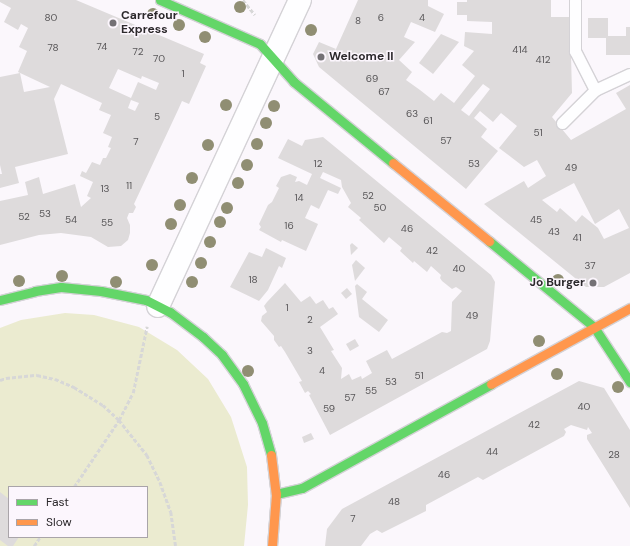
<!DOCTYPE html>
<html>
<head>
<meta charset="utf-8">
<style>
  body { margin:0 }
  #map { position:relative; width:630px; height:546px; overflow:hidden; background:#fbf7fc; font-family:"DM Sans",sans-serif }
  div>[style] { position:absolute }
  [style*='--x'] { left:calc(var(--x)*1px); top:calc(var(--y)*1px); width:calc(var(--w)*1px); rotate:calc(var(--a)*1deg) }
  .green>* { inset:0; background:#ebebd0 }
  .building>* { inset:0; background:#dedbdc }
  .path>* { height:2.5px; margin-top:-1.25px; transform-origin:0; background:repeating-linear-gradient(90deg,#d7d7d7 0 4px,transparent 0 6px) }
  .roads { filter:drop-shadow(1px 0 #d4d2d6) drop-shadow(-1px 0 #d4d2d6) drop-shadow(0 1px #d4d2d6) drop-shadow(0 -1px #d4d2d6) }
  .lane>* { height:11px; margin:-5.5px; padding:0 5.5px; transform-origin:5.5px; border-radius:5.5px; background:#fefeff }
  .street>* { height:22px; margin:-11px; padding:0 11px; transform-origin:11px; border-radius:11px; background:#fefeff }
  .fast>* { height:9px; margin:-4.5px; padding:0 4.5px; transform-origin:4.5px; border-radius:4.5px; background:#63d668 }
  .slow>* { height:9px; margin:-4.5px; padding:0 4.5px; transform-origin:4.5px; border-radius:4.5px; background:#ff974d }
  .trees>* { width:12px; height:12px; margin:-6px; border-radius:50%; background:#908e73 }
  .dots>* { width:11px; height:11px; translate:-50% -50%; box-sizing:border-box; border:2px solid #fcf6fd; border-radius:50% }
  span { translate:-50% -50%; white-space:nowrap; text-align:center; line-height:1.15; -webkit-text-stroke:3px #fcf6fd; paint-order:stroke }
  .number-label { font-size:10px; color:#585658 }
  .number-label span { -webkit-text-stroke-width:0 }
  .poi-label { font-size:12px; color:#2c292c; font-weight:700 }
  .left { translate:0 -50%; text-align:left }
  .right { translate:-100% -50%; text-align:right }
  .legend { position:absolute; left:8px; top:486px; width:140px; height:52px; box-sizing:border-box; background:#fcf6fd; border:1px solid #a9a4a9; margin:0; padding:5px 7px; list-style:none; font-size:12px; color:#2c292c }
  .legend li { display:flex; align-items:center; gap:8px; height:20px }
  .legend b { width:20px; border:1px solid #a9a4a9 }
</style>
</head>
<body>
<div id="map">
  <div class="green">
    <i style="clip-path:polygon(evenodd,65px 313px,94px 315px,139px 327px,177px 350px,208px 379px,231px 417px,247px 467px,248px 505px,244px 546px,0 546px,0 328px,21px 320px,65px 313px,9px 487px,147px 487px,147px 537px,9px 537px,9px 487px)"></i>
  </div>
  <div class="building">
    <i style="clip-path:polygon(evenodd,0 0,76px 0,204px 54px,200px 63px,206px 66px,189px 104px,182px 101px,178px 110px,134px 204px,136px 207px,133px 213px,129px 213px,127px 218px,130px 225px,130px 233px,128px 240px,121px 246px,108px 247px,91px 237px,61px 233px,39px 235px,0 245px,0 201px,28px 195px,25px 182px,39px 177px,43px 194px,75px 184px,81px 207px,91px 198px,87px 196px,93px 182px,80px 176px,82px 171px,86px 173px,92px 162px,100px 165px,103px 158px,106px 158px,111px 148px,108px 147px,112px 137px,103px 133px,111px 115px,99px 110px,102px 103px,61px 84px,54px 99px,68px 154px,15px 167px,19px 183px,0 188px,0 174px,2px 174px,0 165px,0 77px,20px 73px,24px 92px,50px 87px,18px 72px,27px 51px,19px 47px,28px 28px,21px 24px,18px 30px,4px 22px,11px 8px,0 2px,0 0,118px 69px,141px 79px,142px 76px,159px 83px,156px 90px,138px 82px,131px 98px,109px 88px,118px 69px,0 0,131px 100px,139px 103px,135px 111px,128px 108px,131px 100px)"></i>
    <i style="clip-path:polygon(evenodd,358px 0,428px 0,428px 6px,444px 14px,435px 32px,411px 22px,404px 37px,415px 42px,399px 60px,412px 72px,406px 80px,420px 90px,434px 101px,441px 93px,454px 103px,475px 76px,462px 65px,474px 51px,464px 46px,465px 32px,492px 34px,492px 22px,467px 21px,467px 15px,457px 15px,457px 2px,467px 2px,467px 0,551px 0,551px 17px,570px 17px,572px 93px,552px 117px,571px 140px,626px 109px,616px 93px,630px 85px,630px 273px,604px 287px,586px 287px,484px 204px,524px 181px,528px 188px,546px 176px,537px 160px,524px 167px,499px 148px,517px 126px,501px 113px,493px 122px,480px 111px,474px 118px,487px 129px,481px 137px,498px 151px,466px 189px,319px 67px,313px 54px,319px 42px,336px 49px,358px 0,483px 84px,490px 89px,469px 116px,461px 110px,483px 84px,358px 0,574px 183px,595px 224px,619px 209px,629px 228px,604px 239px,598px 228px,582px 215px,576px 222px,560px 208px,557px 212px,542px 200px,574px 183px)"></i>
    <i style="clip-path:polygon(588px 18px,608px 18px,608px 36px,626px 36px,626px 27px,630px 27px,630px 55px,606px 55px,606px 38px,588px 38px)"></i>
    <i style="clip-path:polygon(441px 34px,459px 42px,433px 74px,419px 63px)"></i>
    <i style="clip-path:polygon(323px 137px,491px 275px,495px 282px,490px 341px,487px 349px,330px 435px,309px 395px,311px 394px,308px 391px,305px 393px,299px 382px,302px 381px,285px 352px,281px 346px,279px 347px,274px 340px,274px 336px,261px 321px,262px 316px,267px 312px,264px 306px,267px 302px,285px 283px,301px 302px,310px 296px,316px 304px,323px 300px,329px 309px,333px 307px,338px 314px,320px 327px,334px 350px,331px 351px,342px 368px,341px 379px,349px 374px,352px 380px,361px 376px,362px 379px,372px 373px,366px 361px,387px 350px,392px 359px,442px 332px,447px 333px,451px 331px,452px 302px,462px 291px,456px 287px,452px 289px,442px 281px,440px 278px,441px 275px,431px 266px,427px 272px,414px 261px,413px 263px,400px 251px,402px 248px,389px 237px,384px 243px,359px 220px,361px 218px,348px 207px,351px 203px,342px 187px,341px 180px,323px 172px,320px 178px,341px 188px,338px 194px,328px 190px,319px 209px,311px 205px,305px 218px,318px 224px,306px 251px,282px 240px,281px 242px,259px 230px,261px 227px,259px 224px,268px 205px,272px 202px,279px 188px,276px 186px,281px 177px,290px 174px,297px 177px,295px 182px,299px 181px,307px 185px,312px 174px,278px 158px,288px 139px,302px 146px,305px 140px)"></i>
    <i style="clip-path:polygon(352px 243px,358px 248px,351px 255px,350px 245px)"></i>
    <i style="clip-path:polygon(266px 248px,286px 258px,282px 268px,279px 266px,268px 290px,259px 301px,230px 287px,249px 252px,262px 257px)"></i>
    <i style="clip-path:polygon(356px 260px,365px 268px,355px 281px,352px 265px)"></i>
    <i style="clip-path:polygon(357px 284px,367px 292px,362px 299px,388px 320px,379px 332px,359px 317px,355px 286px)"></i>
    <i style="clip-path:polygon(347px 288px,352px 294px,346px 299px,341px 293px)"></i>
    <i style="clip-path:polygon(355px 339px,359px 346px,350px 351px,346px 344px)"></i>
    <i style="clip-path:polygon(579px 381px,604px 388px,630px 430px,630px 508px,587px 439px,587px 435px,592px 433px,588px 427px,587px 430px,571px 425px,564px 429px,566px 432px,564px 436px,483px 480px,478px 477px,426px 505px,426px 511px,382px 533px,377px 530px,370px 534px,361px 546px,325px 546px,327px 529px,342px 509px)"></i>
    <i style="clip-path:polygon(311px 433px,314px 439px,304px 443px,302px 437px)"></i>
    <i style="clip-path:polygon(0 492px,9px 499px,9px 537px,19px 537px,13px 546px,8px 546px,0 540px)"></i>
  </div>
  <div class="path">
    <i style="--x:243;--y:0;--w:19;--a:51"></i>
    <i style="--x:0;--y:380;--w:6;--a:-18"></i>
    <i style="--x:6;--y:378;--w:31;--a:-6"></i>
    <i style="--x:37;--y:375;--w:18;--a:13"></i>
    <i style="--x:55;--y:379;--w:21;--a:23"></i>
    <i style="--x:74;--y:387;--w:34;--a:32"></i>
    <i style="--x:103;--y:405;--w:22;--a:43"></i>
    <i style="--x:119;--y:420;--w:45;--a:51.3"></i>
    <i style="--x:147;--y:455;--w:30;--a:64"></i>
    <i style="--x:160;--y:482;--w:32;--a:70"></i>
    <i style="--x:171;--y:512;--w:34;--a:82"></i>
    <i style="--x:74;--y:487;--w:81;--a:-56.1"></i>
    <i style="--x:119;--y:420;--w:30;--a:-63"></i>
    <i style="--x:133;--y:393;--w:68;--a:-78.2"></i>
    <i style="--x:34;--y:546;--w:11;--a:-56"></i>
  </div>
  <div class="roads">
    <div class="lane">
      <i style="--x:595;--y:90;--w:38;--a:-25"></i>
      <i style="--x:562;--y:123;--w:47;--a:-45"></i>
      <i style="--x:595;--y:90;--w:44;--a:-117.1"></i>
      <i style="--x:575;--y:51;--w:51;--a:-90"></i>
    </div>
    <div class="street">
      <i style="--x:158;--y:306;--w:337;--a:-65.1"></i>
    </div>
    <div class="fast">
      <i style="--x:160;--y:0;--w:109;--a:23.7"></i>
      <i style="--x:260;--y:44;--w:51;--a:48.2"></i>
      <i style="--x:294;--y:82;--w:128;--a:39.3"></i>
      <i style="--x:489;--y:241;--w:136;--a:39.3"></i>
      <i style="--x:594;--y:327;--w:66;--a:56.8"></i>
      <i style="--x:0;--y:300;--w:36;--a:-14"></i>
      <i style="--x:35;--y:291;--w:26;--a:-9"></i>
      <i style="--x:61;--y:287;--w:40;--a:5.7"></i>
      <i style="--x:101;--y:291;--w:46;--a:11.3"></i>
      <i style="--x:146;--y:300;--w:27;--a:27"></i>
      <i style="--x:170;--y:312;--w:41;--a:37.1"></i>
      <i style="--x:203;--y:337;--w:26;--a:43"></i>
      <i style="--x:222;--y:355;--w:36;--a:54"></i>
      <i style="--x:243;--y:384;--w:43;--a:64"></i>
      <i style="--x:262;--y:423;--w:33;--a:74"></i>
      <i style="--x:276;--y:494;--w:27;--a:-13"></i>
      <i style="--x:302;--y:488;--w:216;--a:-28.8"></i>
    </div>
    <div class="slow">
      <i style="--x:393;--y:163;--w:124;--a:39.1"></i>
      <i style="--x:491;--y:384;--w:158;--a:-28.7"></i>
      <i style="--x:271;--y:455;--w:39;--a:83"></i>
      <i style="--x:276;--y:494;--w:52;--a:94.4"></i>
    </div>
  </div>
  <div class="trees">
    <i style="left:240px;top:7px"></i>
    <i style="left:153px;top:14px"></i>
    <i style="left:179px;top:25px"></i>
    <i style="left:311px;top:30px"></i>
    <i style="left:205px;top:37px"></i>
    <i style="left:226px;top:105px"></i>
    <i style="left:274px;top:106px"></i>
    <i style="left:266px;top:123px"></i>
    <i style="left:257px;top:144px"></i>
    <i style="left:208px;top:145px"></i>
    <i style="left:247px;top:165px"></i>
    <i style="left:192px;top:178px"></i>
    <i style="left:238px;top:183px"></i>
    <i style="left:180px;top:205px"></i>
    <i style="left:227px;top:208px"></i>
    <i style="left:220px;top:222px"></i>
    <i style="left:171px;top:224px"></i>
    <i style="left:210px;top:242px"></i>
    <i style="left:201px;top:263px"></i>
    <i style="left:152px;top:265px"></i>
    <i style="left:62px;top:276px"></i>
    <i style="left:558px;top:280px"></i>
    <i style="left:19px;top:281px"></i>
    <i style="left:116px;top:282px"></i>
    <i style="left:192px;top:282px"></i>
    <i style="left:539px;top:341px"></i>
    <i style="left:248px;top:371px"></i>
    <i style="left:557px;top:374px"></i>
    <i style="left:618px;top:387px"></i>
  </div>
  <div class="dots">
    <i style="left:113px;top:23px;background:#747175"></i>
    <i style="left:321px;top:57px;background:#747175"></i>
    <i style="left:593px;top:283px;background:#747175"></i>
  </div>
  <div class="number-label">
    <span style="left:51px;top:18px">80</span>
    <span style="left:381px;top:18px">6</span>
    <span style="left:422px;top:18px">4</span>
    <span style="left:358px;top:21px">8</span>
    <span style="left:102px;top:47px">74</span>
    <span style="left:53px;top:48px">78</span>
    <span style="left:520px;top:50px">414</span>
    <span style="left:138px;top:52px">72</span>
    <span style="left:159px;top:59px">70</span>
    <span style="left:543px;top:60px">412</span>
    <span style="left:183px;top:74px">1</span>
    <span style="left:372px;top:79px">69</span>
    <span style="left:384px;top:92px">67</span>
    <span style="left:412px;top:114px">63</span>
    <span style="left:157px;top:117px">5</span>
    <span style="left:428px;top:121px">61</span>
    <span style="left:538px;top:133px">51</span>
    <span style="left:446px;top:141px">57</span>
    <span style="left:136px;top:142px">7</span>
    <span style="left:318px;top:164px">12</span>
    <span style="left:474px;top:164px">53</span>
    <span style="left:571px;top:168px">49</span>
    <span style="left:129px;top:186px">11</span>
    <span style="left:105px;top:189px">13</span>
    <span style="left:368px;top:196px">52</span>
    <span style="left:299px;top:198px">14</span>
    <span style="left:380px;top:208px">50</span>
    <span style="left:45px;top:214px">53</span>
    <span style="left:24px;top:217px">52</span>
    <span style="left:71px;top:220px">54</span>
    <span style="left:536px;top:220px">45</span>
    <span style="left:107px;top:223px">55</span>
    <span style="left:289px;top:226px">16</span>
    <span style="left:407px;top:229px">46</span>
    <span style="left:554px;top:232px">43</span>
    <span style="left:577px;top:238px">41</span>
    <span style="left:432px;top:251px">42</span>
    <span style="left:590px;top:266px">37</span>
    <span style="left:459px;top:269px">40</span>
    <span style="left:253px;top:280px">18</span>
    <span style="left:287px;top:308px">1</span>
    <span style="left:472px;top:316px">49</span>
    <span style="left:310px;top:320px">2</span>
    <span style="left:310px;top:351px">3</span>
    <span style="left:322px;top:371px">4</span>
    <span style="left:419px;top:376px">51</span>
    <span style="left:391px;top:382px">53</span>
    <span style="left:371px;top:391px">55</span>
    <span style="left:350px;top:398px">57</span>
    <span style="left:584px;top:407px">40</span>
    <span style="left:329px;top:409px">59</span>
    <span style="left:534px;top:425px">42</span>
    <span style="left:492px;top:452px">44</span>
    <span style="left:614px;top:455px">28</span>
    <span style="left:444px;top:475px">46</span>
    <span style="left:394px;top:502px">48</span>
    <span style="left:353px;top:519px">7</span>
  </div>
  <div class="poi-label">
    <span class="left" style="left:121px;top:23px">Carrefour<br>Express</span>
    <span class="left" style="left:329px;top:57px">Welcome II</span>
    <span class="right" style="left:585px;top:283px">Jo Burger</span>
  </div>
  <ul class="legend">
  <li><b style="height:5px;background:#63d668"></b>Fast</li>
  <li><b style="height:5px;background:#ff974d"></b>Slow</li>
  </ul>
</div>
</body>
</html>
